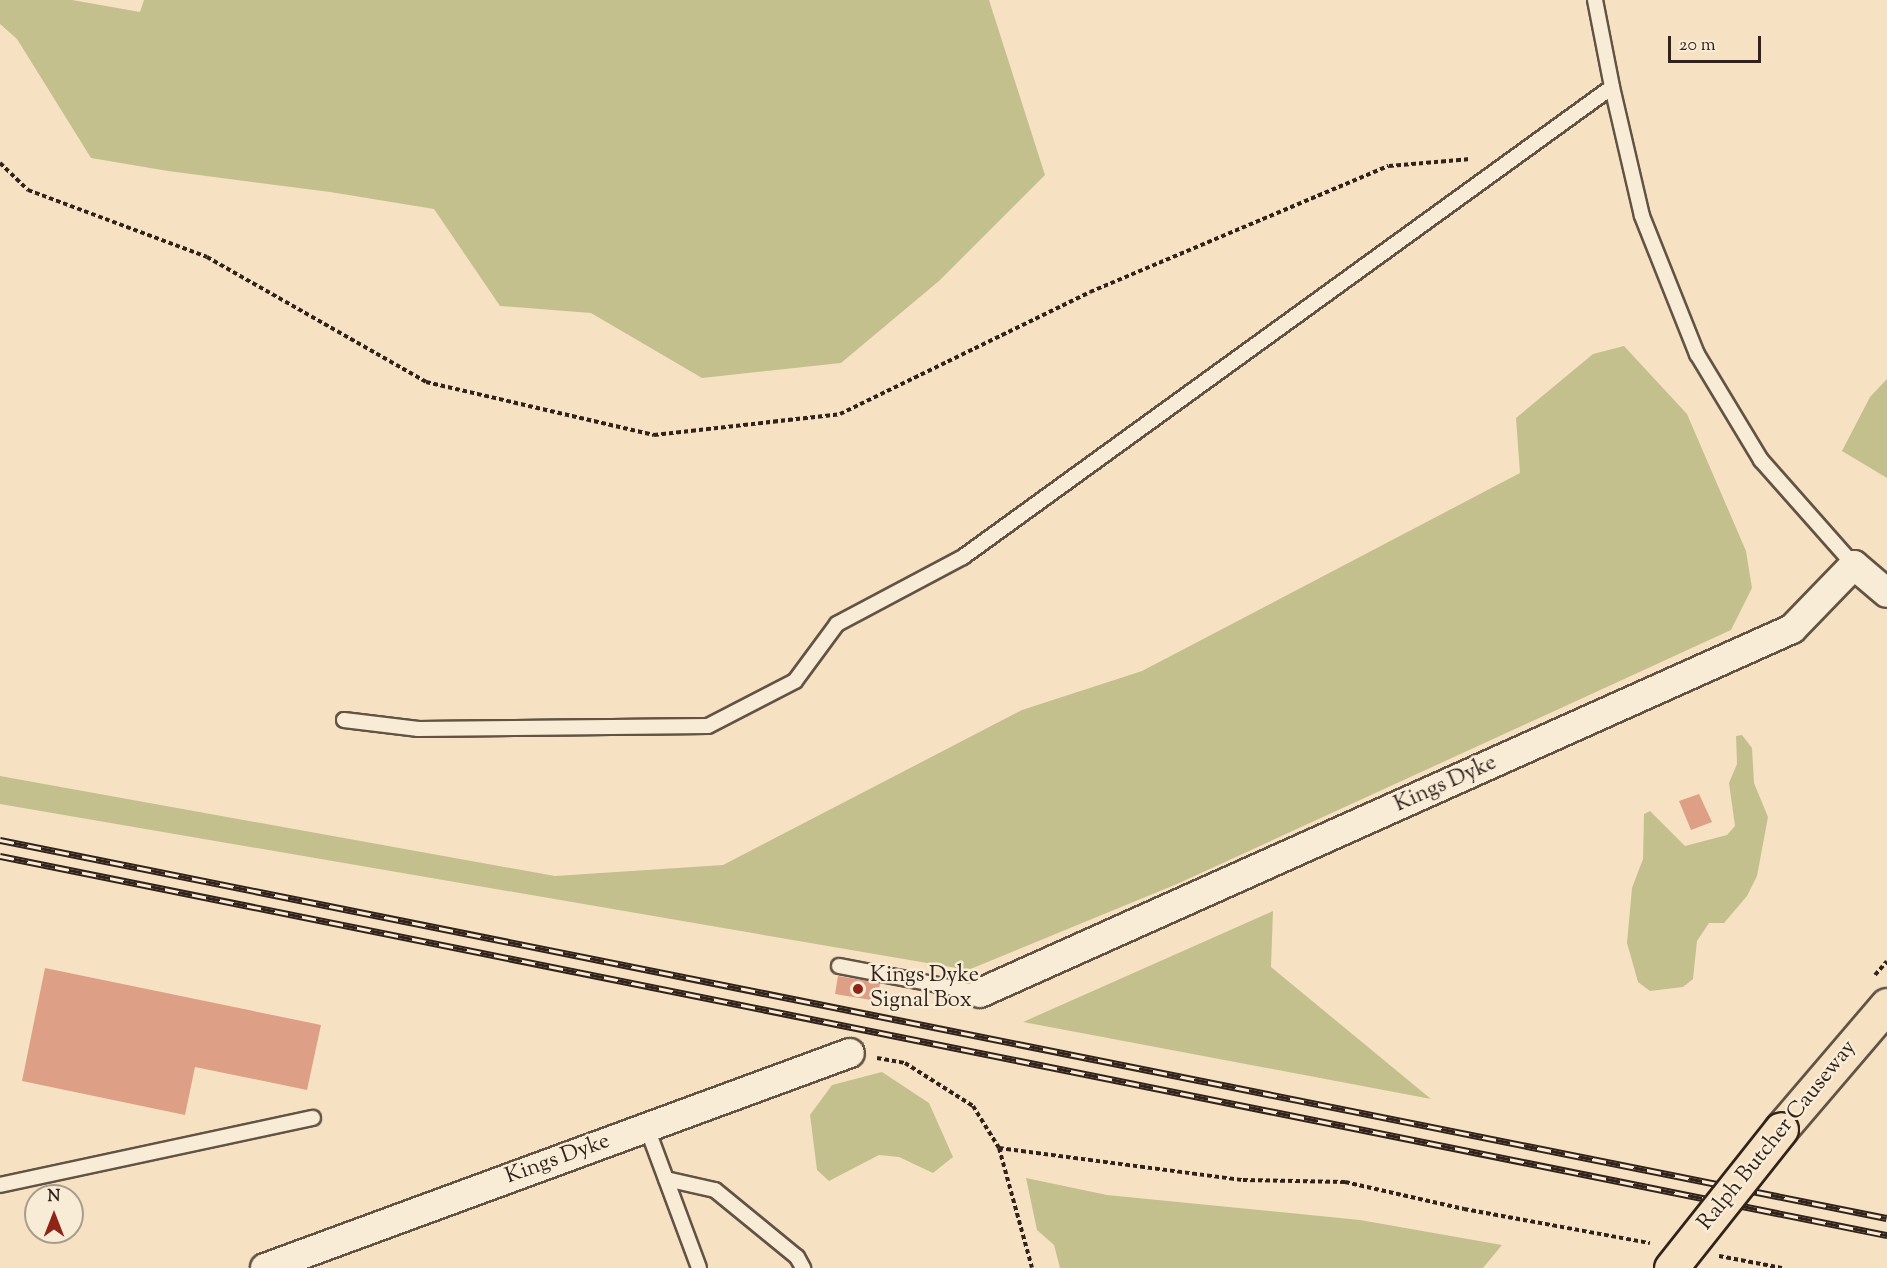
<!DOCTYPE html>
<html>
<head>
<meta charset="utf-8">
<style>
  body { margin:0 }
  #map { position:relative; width:1887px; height:1268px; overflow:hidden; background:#f6e2c2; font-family:"Sorts Mill Goudy",serif }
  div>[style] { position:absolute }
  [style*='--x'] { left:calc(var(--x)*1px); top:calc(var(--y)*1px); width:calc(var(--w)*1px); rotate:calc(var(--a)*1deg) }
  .green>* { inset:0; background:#c4c08e }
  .building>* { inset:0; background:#dda086 }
  .path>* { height:4px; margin-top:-2px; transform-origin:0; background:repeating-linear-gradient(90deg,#31231b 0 4.5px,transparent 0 7.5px) }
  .roads { filter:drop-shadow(2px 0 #625345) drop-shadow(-2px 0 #625345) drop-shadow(0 2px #625345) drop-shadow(0 -2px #625345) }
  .lane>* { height:14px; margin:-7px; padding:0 7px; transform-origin:7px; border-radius:7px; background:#f9ecd7 }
  .street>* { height:28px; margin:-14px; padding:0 14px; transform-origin:14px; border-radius:14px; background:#f9ecd7 }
  .primary>* { height:33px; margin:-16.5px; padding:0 16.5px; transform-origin:16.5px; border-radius:16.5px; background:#f6e2c2 }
  .rail>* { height:7px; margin-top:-3.5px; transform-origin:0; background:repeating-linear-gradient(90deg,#f9ecd7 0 14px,#31231b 0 28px); box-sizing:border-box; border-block:2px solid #31231b }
  .bridges { filter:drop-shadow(2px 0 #31231b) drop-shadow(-2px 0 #31231b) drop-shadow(0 2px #31231b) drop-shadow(0 -2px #31231b) }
  .primary-bridge>* { height:33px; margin:-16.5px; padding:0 16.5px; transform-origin:16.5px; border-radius:16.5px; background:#f6e2c2 }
  .dots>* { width:16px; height:16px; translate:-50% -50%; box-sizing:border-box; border:3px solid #f9ecd7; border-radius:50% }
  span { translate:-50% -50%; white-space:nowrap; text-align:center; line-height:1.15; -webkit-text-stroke:5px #f9ecd7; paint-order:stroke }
  .street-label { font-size:22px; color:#31231b }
  .poi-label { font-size:22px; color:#31231b }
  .left { translate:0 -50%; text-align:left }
  .north { position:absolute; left:24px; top:1184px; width:60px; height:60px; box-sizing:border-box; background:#f9ecd7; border:2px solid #a99c8c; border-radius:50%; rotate:0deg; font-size:16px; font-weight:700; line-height:24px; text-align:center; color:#31231b }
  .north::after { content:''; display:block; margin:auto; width:21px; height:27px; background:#8f2418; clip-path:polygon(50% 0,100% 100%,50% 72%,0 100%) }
  .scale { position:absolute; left:1668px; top:36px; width:93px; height:27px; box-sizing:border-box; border:3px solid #31231b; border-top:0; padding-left:8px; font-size:18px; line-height:21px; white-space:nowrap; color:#31231b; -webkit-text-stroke:4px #f9ecd7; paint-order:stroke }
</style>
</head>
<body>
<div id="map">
  <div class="green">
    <i style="clip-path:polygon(0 0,72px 0,140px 12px,144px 0,989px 0,1045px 175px,939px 281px,841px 363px,702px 378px,591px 313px,500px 306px,434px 209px,330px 192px,168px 171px,91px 158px,17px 39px,0 24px)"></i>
    <i style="clip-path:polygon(1624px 346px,1687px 414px,1746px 551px,1752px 588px,1731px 630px,1177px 884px,968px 970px,0 804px,0 776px,555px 876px,723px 865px,1022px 710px,1142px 671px,1520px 473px,1516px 418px,1593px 354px)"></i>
    <i style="clip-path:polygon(1887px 379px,1887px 478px,1842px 451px,1870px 397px)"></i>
    <i style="clip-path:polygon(1742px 735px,1752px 748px,1754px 783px,1768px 817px,1757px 876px,1747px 896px,1724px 923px,1709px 923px,1697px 941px,1693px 979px,1683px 987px,1650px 991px,1638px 982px,1627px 943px,1632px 888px,1643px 859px,1644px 814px,1650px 811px,1685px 846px,1727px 835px,1735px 826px,1729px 783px,1737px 764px,1736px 736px)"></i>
    <i style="clip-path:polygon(1273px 911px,1271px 967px,1431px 1099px,1023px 1022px)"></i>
    <i style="clip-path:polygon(882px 1072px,929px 1103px,953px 1157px,933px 1173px,899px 1157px,879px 1155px,829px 1181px,817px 1170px,810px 1115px,832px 1085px)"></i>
    <i style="clip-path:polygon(1026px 1178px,1107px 1195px,1360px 1220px,1502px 1245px,1483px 1268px,1060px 1268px,1054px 1245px,1037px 1230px)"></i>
  </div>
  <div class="building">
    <i style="clip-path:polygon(1699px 794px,1712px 822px,1691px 830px,1679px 801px)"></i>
    <i style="clip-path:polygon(45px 968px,321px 1025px,307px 1090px,195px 1067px,185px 1115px,22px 1081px)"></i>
    <i style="clip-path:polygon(838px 976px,880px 983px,877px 1001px,835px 994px)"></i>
  </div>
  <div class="path">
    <i style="--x:0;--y:163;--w:39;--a:44"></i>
    <i style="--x:28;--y:190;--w:191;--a:20.5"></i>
    <i style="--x:207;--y:257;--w:252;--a:29.7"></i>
    <i style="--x:426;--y:382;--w:234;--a:13.1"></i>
    <i style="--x:654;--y:435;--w:187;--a:-6.4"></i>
    <i style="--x:840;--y:414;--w:278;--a:-26"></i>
    <i style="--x:1090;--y:292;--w:324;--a:-22.9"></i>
    <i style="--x:1389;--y:166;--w:82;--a:-4.9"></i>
    <i style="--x:1875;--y:975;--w:18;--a:-49"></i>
    <i style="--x:877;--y:1058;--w:28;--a:10"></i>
    <i style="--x:905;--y:1063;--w:80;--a:32.3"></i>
    <i style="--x:973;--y:1106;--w:49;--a:58.2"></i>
    <i style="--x:999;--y:1148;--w:246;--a:7.5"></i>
    <i style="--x:1243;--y:1180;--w:102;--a:1.1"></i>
    <i style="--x:1345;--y:1182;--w:122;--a:12.8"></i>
    <i style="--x:1464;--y:1209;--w:189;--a:10.4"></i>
    <i style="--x:999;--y:1148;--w:124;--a:74.6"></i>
    <i style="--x:1719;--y:1256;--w:64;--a:10.8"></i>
  </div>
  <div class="roads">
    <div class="lane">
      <i style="--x:1595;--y:0;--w:89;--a:78.9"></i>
      <i style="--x:1612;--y:87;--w:132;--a:76.9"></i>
      <i style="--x:1642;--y:216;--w:149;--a:68.3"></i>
      <i style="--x:1697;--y:354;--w:124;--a:58.9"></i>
      <i style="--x:1761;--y:460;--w:140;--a:48.5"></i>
      <i style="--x:344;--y:720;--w:75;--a:6.9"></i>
      <i style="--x:418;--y:729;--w:290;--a:-0.6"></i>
      <i style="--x:708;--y:726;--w:98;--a:-27.3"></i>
      <i style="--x:795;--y:681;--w:71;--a:-53.6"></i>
      <i style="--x:837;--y:624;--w:143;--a:-28"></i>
      <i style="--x:963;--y:557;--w:801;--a:-35.91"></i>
      <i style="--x:839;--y:966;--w:144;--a:10.8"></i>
      <i style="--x:647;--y:1128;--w:149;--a:69.6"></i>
      <i style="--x:666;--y:1179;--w:50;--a:12.7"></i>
      <i style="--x:715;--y:1190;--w:106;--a:39.3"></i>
      <i style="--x:797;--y:1257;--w:13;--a:61"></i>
      <i style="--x:0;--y:1185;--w:320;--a:-12.1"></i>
    </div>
    <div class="street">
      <i style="--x:980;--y:993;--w:890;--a:-24.15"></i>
      <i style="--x:1792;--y:629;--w:89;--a:-45.9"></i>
      <i style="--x:1854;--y:565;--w:43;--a:40.3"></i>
      <i style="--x:265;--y:1268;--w:623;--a:-20.18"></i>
    </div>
    <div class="primary">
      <i style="--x:1781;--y:1129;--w:163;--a:-49.5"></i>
    </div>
  </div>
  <div class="rail">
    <i style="--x:0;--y:840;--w:1924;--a:11.33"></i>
    <i style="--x:0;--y:856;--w:1925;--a:11.36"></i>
  </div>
  <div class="bridges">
    <div class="primary-bridge">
      <i style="--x:1671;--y:1268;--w:177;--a:-51.6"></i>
    </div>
  </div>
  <div class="dots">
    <i style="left:858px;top:989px;background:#8f2418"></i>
  </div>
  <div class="street-label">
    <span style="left:1446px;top:785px;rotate:-24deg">Kings Dyke</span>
    <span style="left:1778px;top:1136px;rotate:-51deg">Ralph Butcher Causeway</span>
    <span style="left:558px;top:1160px;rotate:-20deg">Kings Dyke</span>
  </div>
  <div class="poi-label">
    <span class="left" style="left:870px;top:989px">Kings Dyke<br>Signal Box</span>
  </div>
  <div class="north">N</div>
  <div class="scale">20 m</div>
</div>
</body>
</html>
